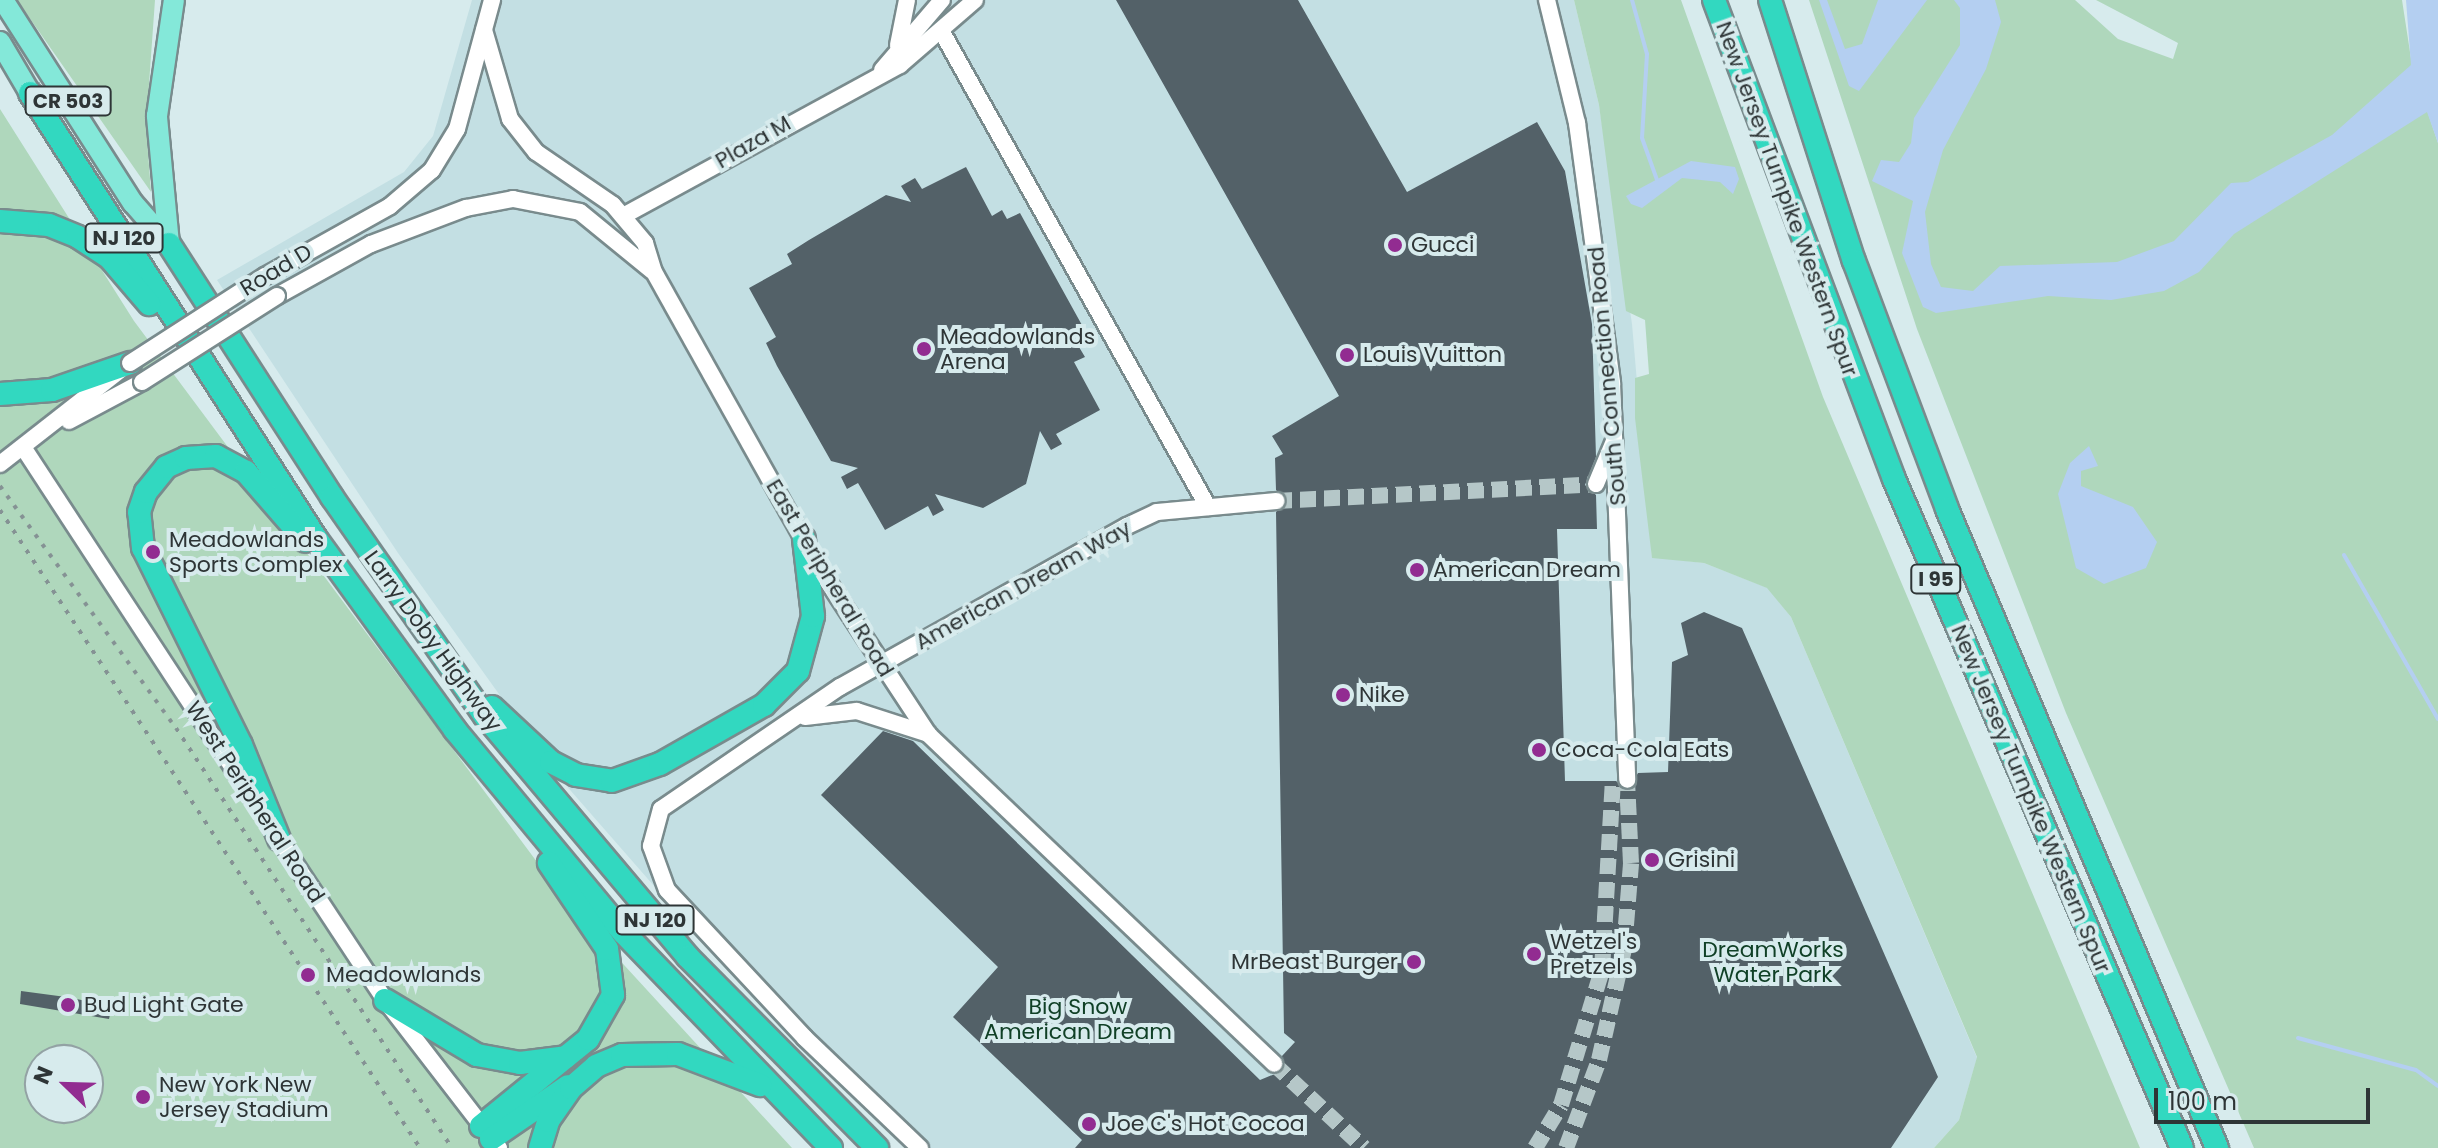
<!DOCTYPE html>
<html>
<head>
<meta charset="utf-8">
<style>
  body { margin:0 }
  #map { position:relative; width:2438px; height:1148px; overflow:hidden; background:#d7ebed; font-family:Poppins,sans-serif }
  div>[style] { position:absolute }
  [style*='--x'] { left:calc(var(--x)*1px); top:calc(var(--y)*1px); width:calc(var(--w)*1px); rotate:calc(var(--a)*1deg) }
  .built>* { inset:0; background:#c3dfe3 }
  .green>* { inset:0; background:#afd7bc }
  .water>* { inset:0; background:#b4cff1 }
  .stream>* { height:4px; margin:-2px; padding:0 2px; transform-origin:2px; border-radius:2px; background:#b4cff1 }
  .building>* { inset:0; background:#536168 }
  .minor-tunnel>* { height:16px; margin-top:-8px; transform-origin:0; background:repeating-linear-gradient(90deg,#b5c7c8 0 16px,transparent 0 24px) }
  .roads { filter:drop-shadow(2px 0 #798b8d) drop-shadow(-2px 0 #798b8d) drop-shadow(0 2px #798b8d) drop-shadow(0 -2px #798b8d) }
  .minor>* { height:16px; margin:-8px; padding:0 8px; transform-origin:8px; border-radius:8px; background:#fff }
  .major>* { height:20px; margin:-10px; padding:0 10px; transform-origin:10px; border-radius:10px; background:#84e8d9 }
  .highway>* { height:22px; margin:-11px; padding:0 11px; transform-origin:11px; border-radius:11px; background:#32d8c0 }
  .rail>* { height:4px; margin-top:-2px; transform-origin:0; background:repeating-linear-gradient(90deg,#859294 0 4px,transparent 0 12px) }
  .bridges { filter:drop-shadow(2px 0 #798b8d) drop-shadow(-2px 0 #798b8d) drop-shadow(0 2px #798b8d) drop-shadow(0 -2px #798b8d) }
  .minor-bridge>* { height:16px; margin:-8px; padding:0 8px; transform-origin:8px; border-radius:8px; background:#fff }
  .dots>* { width:22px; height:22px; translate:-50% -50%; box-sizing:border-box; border:4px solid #d7ebed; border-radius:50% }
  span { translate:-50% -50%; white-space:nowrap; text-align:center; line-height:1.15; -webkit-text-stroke:8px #d7ebed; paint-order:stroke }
  .shield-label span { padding:2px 6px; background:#d7ebed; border:2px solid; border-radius:6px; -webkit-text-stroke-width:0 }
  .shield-label { font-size:20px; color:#2e3536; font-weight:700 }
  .street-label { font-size:22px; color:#2e3536 }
  .poi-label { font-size:22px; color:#2e3536 }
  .left { translate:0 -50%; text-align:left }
  .right { translate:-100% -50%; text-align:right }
  .park-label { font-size:22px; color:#104026 }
  .north { position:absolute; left:24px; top:1044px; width:80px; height:80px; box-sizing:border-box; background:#d7ebed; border:2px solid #93a2a4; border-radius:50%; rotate:293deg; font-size:22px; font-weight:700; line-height:32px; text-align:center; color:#2e3536 }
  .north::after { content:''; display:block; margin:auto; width:28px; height:36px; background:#922c91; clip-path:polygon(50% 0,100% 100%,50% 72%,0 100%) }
  .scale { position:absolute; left:2154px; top:1088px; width:216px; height:36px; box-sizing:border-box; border:4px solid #2e3536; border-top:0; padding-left:10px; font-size:24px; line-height:28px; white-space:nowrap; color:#2e3536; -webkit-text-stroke:6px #d7ebed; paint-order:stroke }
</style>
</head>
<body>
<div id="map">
  <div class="built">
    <i style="clip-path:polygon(472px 0,1574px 0,1599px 105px,1632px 324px,1652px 557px,1704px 563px,1768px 588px,1791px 617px,1977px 1058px,1959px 1120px,1934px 1148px,907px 1148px,703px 942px,557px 775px,398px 553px,217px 280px,404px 172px,433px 136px)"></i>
  </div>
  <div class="green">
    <i style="clip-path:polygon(17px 0,155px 0,146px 126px,151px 192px)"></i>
    <i style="clip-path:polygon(1574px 0,1681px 0,1823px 397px,2140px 1148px,1934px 1148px,1959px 1120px,1977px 1057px,1791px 617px,1767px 588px,1704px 563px,1652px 558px,1635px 418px,1635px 378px,1649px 374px,1645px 320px,1626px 311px,1599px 105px)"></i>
    <i style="clip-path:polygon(1809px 0,2075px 0,2118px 39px,2173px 59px,2178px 43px,2096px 0,2402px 0,2412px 65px,2438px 143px,2438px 1148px,2254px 1148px,2066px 713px,1917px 329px)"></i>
    <i style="clip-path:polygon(evenodd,0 109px,134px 321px,569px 905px,792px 1148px,0 1148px,0 109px,40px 1060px,88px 1060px,88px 1108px,40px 1108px,40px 1060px)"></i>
  </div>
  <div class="water">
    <i style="clip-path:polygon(1819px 0,1827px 0,1845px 49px,1862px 44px,1878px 0,1927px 0,1859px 91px,1849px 86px)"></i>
    <i style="clip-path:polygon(1954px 0,1995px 0,2001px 22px,1986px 69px,1943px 150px,1925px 212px,1931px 264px,1941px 287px,1973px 291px,2000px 266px,2117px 262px,2174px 241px,2231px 183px,2248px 182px,2332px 135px,2411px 65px,2406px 0,2438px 0,2438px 143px,2427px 112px,2234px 234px,2199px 272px,2164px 291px,2111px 300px,2048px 296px,1936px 313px,1923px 307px,1902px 253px,1913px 201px,1872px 181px,1881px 160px,1899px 162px,1911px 143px,1914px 118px,1960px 45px,1960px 8px)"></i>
    <i style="clip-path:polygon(1691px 161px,1735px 167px,1739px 179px,1733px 194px,1720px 182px,1682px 178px,1642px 208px,1631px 204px,1626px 196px)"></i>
    <i style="clip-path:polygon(2089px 446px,2098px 466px,2081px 471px,2081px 486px,2133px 507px,2157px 542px,2146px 568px,2104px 584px,2076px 568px,2058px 494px,2070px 463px)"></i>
  </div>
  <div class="stream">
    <i style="--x:1632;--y:0;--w:56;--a:74.5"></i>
    <i style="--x:1647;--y:54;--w:84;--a:93.4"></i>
    <i style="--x:1642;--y:138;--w:45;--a:70.3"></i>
    <i style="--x:2344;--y:555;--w:189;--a:60.2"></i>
    <i style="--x:2298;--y:1038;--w:122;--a:15.2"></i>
    <i style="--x:2416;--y:1070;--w:27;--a:36"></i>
  </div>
  <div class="building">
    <i style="clip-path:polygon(1116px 0,1298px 0,1407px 192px,1537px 122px,1565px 171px,1592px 324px,1596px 457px,1585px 485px,1596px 495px,1597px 529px,1557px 529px,1565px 781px,1616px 781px,1628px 791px,1638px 773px,1668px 772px,1672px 662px,1688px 655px,1681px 623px,1704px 612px,1742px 628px,1938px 1077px,1891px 1148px,1075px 1148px,1082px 1140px,953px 1017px,998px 967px,821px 795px,883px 731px,913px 741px,1260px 1080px,1282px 1071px,1282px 1056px,1295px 1042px,1284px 1033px,1276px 512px,1287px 501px,1276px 490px,1275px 458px,1283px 454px,1272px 436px,1339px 396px)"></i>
    <i style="clip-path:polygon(966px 167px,992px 216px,1002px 210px,1007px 219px,1020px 213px,1088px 336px,1076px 342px,1085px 357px,1074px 362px,1100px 410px,1056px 434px,1062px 444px,1051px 450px,1040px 431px,1026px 484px,983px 508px,935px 494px,944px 510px,933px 516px,928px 506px,885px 530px,858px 483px,847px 489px,841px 477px,858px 468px,831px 461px,777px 366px,766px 343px,776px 337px,749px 288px,792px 264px,787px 254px,809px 240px,886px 195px,911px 202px,901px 186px,915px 178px,922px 189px)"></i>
    <i style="clip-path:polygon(21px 991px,66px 997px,112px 1006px,109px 1019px,20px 1004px)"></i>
  </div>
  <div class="minor-tunnel">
    <i style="--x:1276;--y:501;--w:320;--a:-3"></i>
    <i style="--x:1274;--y:1064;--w:123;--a:43"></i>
    <i style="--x:1535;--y:1148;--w:50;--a:-58.8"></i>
    <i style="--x:1561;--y:1105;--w:141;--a:-73.1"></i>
    <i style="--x:1602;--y:970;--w:189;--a:-86.7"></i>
    <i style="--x:1566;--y:1148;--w:94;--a:-69.4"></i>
    <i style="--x:1599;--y:1060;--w:114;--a:-77.3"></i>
    <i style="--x:1624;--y:949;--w:86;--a:-85.3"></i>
    <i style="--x:1631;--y:863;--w:83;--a:-92.8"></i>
  </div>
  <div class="roads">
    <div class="minor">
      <i style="--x:1547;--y:0;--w:127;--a:76.3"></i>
      <i style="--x:1577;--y:123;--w:262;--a:82.3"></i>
      <i style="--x:1612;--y:383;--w:397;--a:87.8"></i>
      <i style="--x:484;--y:30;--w:93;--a:73.7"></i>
      <i style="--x:510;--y:119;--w:42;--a:51.8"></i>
      <i style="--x:536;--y:152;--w:93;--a:34.5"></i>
      <i style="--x:613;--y:205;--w:50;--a:49.9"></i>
      <i style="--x:645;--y:243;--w:30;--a:73"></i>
      <i style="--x:654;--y:272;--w:346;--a:60.8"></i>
      <i style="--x:823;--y:574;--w:191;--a:56.7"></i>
      <i style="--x:928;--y:734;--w:478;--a:43.6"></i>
      <i style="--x:943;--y:34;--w:542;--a:60.74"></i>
      <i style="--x:898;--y:45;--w:46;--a:-78.7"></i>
      <i style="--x:882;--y:70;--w:92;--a:-49.4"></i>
      <i style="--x:625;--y:215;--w:313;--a:-28.6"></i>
      <i style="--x:900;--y:65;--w:99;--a:-40.9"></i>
      <i style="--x:265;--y:276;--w:143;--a:-29.2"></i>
      <i style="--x:390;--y:206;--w:55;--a:-40.6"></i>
      <i style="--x:432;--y:170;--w:48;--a:-58.6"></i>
      <i style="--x:457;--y:129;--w:134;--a:-74.8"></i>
      <i style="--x:277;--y:296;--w:107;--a:-29"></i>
      <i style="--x:371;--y:244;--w:102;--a:-20.8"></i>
      <i style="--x:466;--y:208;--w:48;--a:-10.8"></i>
      <i style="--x:513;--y:199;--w:68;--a:11"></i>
      <i style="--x:580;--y:212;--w:93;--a:39.3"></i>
      <i style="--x:69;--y:421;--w:83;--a:-28.1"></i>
      <i style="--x:23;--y:447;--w:430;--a:56.8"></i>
      <i style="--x:0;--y:464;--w:151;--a:-38"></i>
      <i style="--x:1596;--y:484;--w:47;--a:-67.3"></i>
      <i style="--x:805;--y:717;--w:52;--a:-6.6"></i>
      <i style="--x:857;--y:711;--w:75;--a:17.9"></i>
      <i style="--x:273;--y:830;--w:204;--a:56.6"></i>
      <i style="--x:385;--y:1000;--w:187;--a:52.4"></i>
      <i style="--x:920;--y:1148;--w:159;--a:-136.3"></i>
      <i style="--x:805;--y:1038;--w:202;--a:-133"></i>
      <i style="--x:667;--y:890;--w:47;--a:-110"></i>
      <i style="--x:651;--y:846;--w:38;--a:-75"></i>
      <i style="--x:661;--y:809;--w:217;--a:-34.3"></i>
      <i style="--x:840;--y:687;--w:329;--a:-29.3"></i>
      <i style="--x:1127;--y:526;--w:33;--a:-25"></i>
      <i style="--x:1157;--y:512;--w:120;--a:-5.3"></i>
    </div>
    <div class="major">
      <i style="--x:3;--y:0;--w:241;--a:57.4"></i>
      <i style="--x:133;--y:203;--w:55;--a:48.7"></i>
      <i style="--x:0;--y:42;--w:59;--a:59.5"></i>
      <i style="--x:169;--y:244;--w:129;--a:-95.4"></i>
      <i style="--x:157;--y:116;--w:117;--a:-81.7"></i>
    </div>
    <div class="highway">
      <i style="--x:1714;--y:0;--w:512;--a:69.4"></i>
      <i style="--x:1894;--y:479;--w:728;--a:66.71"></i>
      <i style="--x:1770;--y:0;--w:274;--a:72.2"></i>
      <i style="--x:1854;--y:261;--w:265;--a:69.4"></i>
      <i style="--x:1947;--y:509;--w:694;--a:67.09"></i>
      <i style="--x:30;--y:93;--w:528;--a:57.3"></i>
      <i style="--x:315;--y:537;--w:238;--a:54"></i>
      <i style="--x:455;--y:730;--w:263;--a:50.3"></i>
      <i style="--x:623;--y:932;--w:300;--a:46.1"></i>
      <i style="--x:0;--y:221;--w:49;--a:4.7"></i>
      <i style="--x:49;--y:225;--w:31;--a:22"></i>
      <i style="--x:78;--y:237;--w:37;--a:33"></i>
      <i style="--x:109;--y:257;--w:62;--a:49.6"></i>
      <i style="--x:169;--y:244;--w:301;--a:57.2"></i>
      <i style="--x:332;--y:497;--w:267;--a:55.1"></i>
      <i style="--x:485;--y:716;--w:315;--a:49.9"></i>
      <i style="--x:688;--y:957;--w:269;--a:45.3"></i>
      <i style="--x:0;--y:394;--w:52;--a:-4.4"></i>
      <i style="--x:52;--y:390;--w:83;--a:-19.1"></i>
      <i style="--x:492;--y:707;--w:81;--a:43"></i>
      <i style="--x:551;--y:762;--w:28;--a:27"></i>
      <i style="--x:576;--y:775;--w:36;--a:9"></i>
      <i style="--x:612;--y:781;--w:51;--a:-19.5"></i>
      <i style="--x:660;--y:764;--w:120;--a:-29.6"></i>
      <i style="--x:764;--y:705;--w:48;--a:-45"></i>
      <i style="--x:798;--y:671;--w:57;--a:-74.7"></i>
      <i style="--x:813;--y:616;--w:78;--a:-96.7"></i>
      <i style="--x:279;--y:839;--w:101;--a:-112"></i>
      <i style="--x:241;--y:745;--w:220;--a:-116.4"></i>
      <i style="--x:143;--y:548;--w:36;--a:-96"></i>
      <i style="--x:139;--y:512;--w:21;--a:-71"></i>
      <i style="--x:146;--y:492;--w:32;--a:-51"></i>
      <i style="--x:166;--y:467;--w:22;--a:-24"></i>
      <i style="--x:186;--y:458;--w:30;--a:-4"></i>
      <i style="--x:216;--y:456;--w:34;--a:28"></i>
      <i style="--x:246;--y:472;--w:91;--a:49"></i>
      <i style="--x:385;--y:1000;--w:107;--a:30.9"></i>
      <i style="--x:477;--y:1055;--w:44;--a:10.5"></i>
      <i style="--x:520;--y:1063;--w:46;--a:-7.4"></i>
      <i style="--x:481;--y:1126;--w:138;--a:-39.1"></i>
      <i style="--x:588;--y:1039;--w:51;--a:-60.4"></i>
      <i style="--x:613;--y:995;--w:46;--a:-97.4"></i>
      <i style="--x:607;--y:949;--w:104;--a:-124"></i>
      <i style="--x:491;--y:1139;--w:93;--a:-34.5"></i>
      <i style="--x:540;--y:1148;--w:28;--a:-73"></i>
      <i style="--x:548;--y:1121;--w:40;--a:-55.1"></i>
      <i style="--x:571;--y:1088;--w:33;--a:-41"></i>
      <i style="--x:596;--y:1066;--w:28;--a:-23"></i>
      <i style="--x:622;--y:1055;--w:56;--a:-1"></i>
      <i style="--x:678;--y:1054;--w:88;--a:20.7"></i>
    </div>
  </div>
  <div class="rail">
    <i style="--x:0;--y:486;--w:299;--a:54"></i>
    <i style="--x:176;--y:728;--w:503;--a:56.69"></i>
    <i style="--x:0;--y:510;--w:764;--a:56.64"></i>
  </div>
  <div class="bridges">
    <div class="minor-bridge">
      <i style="--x:130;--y:363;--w:161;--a:-32.8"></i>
      <i style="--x:142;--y:382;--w:160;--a:-32.5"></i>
    </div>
  </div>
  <div class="dots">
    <i style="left:1395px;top:245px;background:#922c91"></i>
    <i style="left:924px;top:349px;background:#922c91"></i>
    <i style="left:1347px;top:355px;background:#922c91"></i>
    <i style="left:153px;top:552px;background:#922c91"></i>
    <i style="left:1417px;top:570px;background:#922c91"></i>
    <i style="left:1343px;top:695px;background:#922c91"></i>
    <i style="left:1539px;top:750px;background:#922c91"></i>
    <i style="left:1652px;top:860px;background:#922c91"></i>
    <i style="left:1534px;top:954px;background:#922c91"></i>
    <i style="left:1414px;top:962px;background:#922c91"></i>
    <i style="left:308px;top:975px;background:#922c91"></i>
    <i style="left:68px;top:1005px;background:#922c91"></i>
    <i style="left:143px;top:1097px;background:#922c91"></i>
    <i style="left:1089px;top:1124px;background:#922c91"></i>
  </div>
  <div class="shield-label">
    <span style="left:68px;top:101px">CR 503</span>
    <span style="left:124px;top:238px">NJ 120</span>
    <span style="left:1936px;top:579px">I 95</span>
    <span style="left:655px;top:920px">NJ 120</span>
  </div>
  <div class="street-label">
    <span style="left:753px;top:142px;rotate:-30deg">Plaza M</span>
    <span style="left:1787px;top:199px;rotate:70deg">New Jersey Turnpike Western Spur</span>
    <span style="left:276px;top:270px;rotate:-31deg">Road D</span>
    <span style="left:1607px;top:376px;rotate:-95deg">South Connection Road</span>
    <span style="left:830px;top:578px;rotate:59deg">East Peripheral Road</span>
    <span style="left:1023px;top:585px;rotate:-29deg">American Dream Way</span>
    <span style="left:433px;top:641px;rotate:54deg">Larry Doby Highway</span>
    <span style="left:2031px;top:799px;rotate:67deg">New Jersey Turnpike Western Spur</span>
    <span style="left:255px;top:802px;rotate:57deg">West Peripheral Road</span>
  </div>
  <div class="poi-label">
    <span class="left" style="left:1411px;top:245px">Gucci</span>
    <span class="left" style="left:940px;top:349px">Meadowlands<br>Arena</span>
    <span class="left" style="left:1363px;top:355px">Louis Vuitton</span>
    <span class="left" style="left:169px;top:552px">Meadowlands<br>Sports Complex</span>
    <span class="left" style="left:1433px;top:570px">American Dream</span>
    <span class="left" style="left:1359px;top:695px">Nike</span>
    <span class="left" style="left:1555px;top:750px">Coca-Cola Eats</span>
    <span class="left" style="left:1668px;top:860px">Grisini</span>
    <span class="left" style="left:1550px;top:954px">Wetzel's<br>Pretzels</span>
    <span class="right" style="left:1398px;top:962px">MrBeast Burger</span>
    <span class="left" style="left:326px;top:975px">Meadowlands</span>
    <span class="left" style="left:84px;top:1005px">Bud Light Gate</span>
    <span class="left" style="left:159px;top:1097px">New York New<br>Jersey Stadium</span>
    <span class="left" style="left:1105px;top:1124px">Joe C's Hot Cocoa</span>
  </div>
  <div class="park-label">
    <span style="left:1773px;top:962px">DreamWorks<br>Water Park</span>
    <span style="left:1078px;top:1019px">Big Snow<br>American Dream</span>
  </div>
  <div class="north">N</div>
  <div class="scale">100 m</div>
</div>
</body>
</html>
